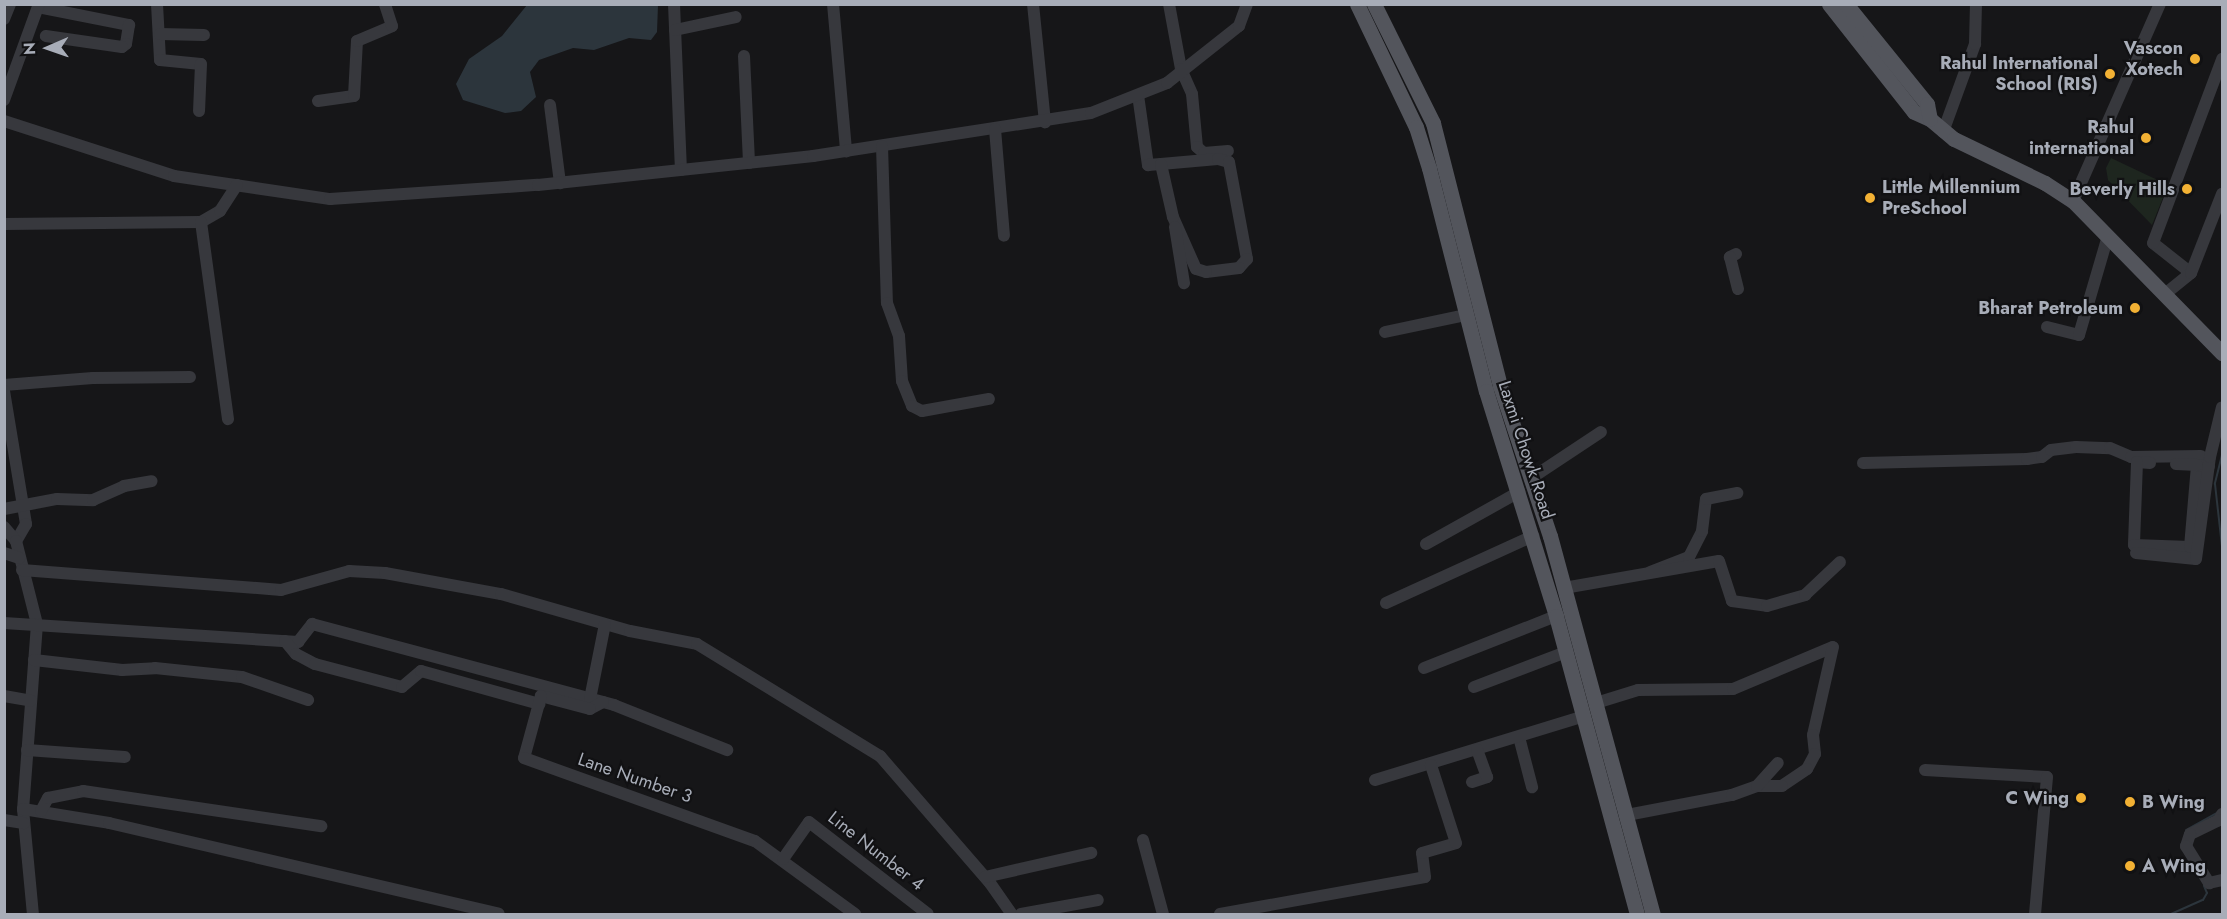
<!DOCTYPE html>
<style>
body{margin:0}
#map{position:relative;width:2227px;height:919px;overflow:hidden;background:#161618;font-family:Jost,sans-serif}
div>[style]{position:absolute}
.green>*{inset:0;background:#1e261f}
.water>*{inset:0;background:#2c353c}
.stream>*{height:2px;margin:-1px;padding:0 1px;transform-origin:1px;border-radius:1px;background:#2c353c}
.minor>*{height:12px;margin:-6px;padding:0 6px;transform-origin:6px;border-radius:6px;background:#37383d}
.major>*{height:15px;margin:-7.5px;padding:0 7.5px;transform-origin:7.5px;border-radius:7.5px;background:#53555c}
.dots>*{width:16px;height:16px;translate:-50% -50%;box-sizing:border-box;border:3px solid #111113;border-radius:50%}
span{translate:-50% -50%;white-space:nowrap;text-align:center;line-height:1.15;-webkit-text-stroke:4.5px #111113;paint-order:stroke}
.poi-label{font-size:18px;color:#a8adb8;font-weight:700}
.right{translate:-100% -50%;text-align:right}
.left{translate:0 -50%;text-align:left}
.street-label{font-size:18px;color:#a8adb8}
.frame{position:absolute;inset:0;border:6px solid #a8adb8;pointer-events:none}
.north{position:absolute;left:18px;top:18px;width:60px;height:60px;-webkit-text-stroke:4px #111113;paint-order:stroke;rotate:268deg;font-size:16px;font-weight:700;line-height:24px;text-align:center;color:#a8adb8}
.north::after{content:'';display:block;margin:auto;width:21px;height:27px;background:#a8adb8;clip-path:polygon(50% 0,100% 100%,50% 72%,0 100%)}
</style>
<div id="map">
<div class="green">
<i style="clip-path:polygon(2111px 158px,2168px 185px,2152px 225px,2108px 180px,2106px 168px)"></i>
</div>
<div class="water">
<i style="clip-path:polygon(527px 5px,658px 5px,657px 32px,651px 40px,629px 38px,594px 50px,573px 48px,539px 60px,530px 72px,536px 97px,521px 111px,505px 113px,463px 100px,456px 84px,469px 59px,502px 36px)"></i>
</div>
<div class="stream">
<i style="left:2222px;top:455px;width:30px;rotate:104deg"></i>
<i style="left:2215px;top:484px;width:62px;rotate:83.6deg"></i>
<i style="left:2186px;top:830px;width:35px;rotate:-29deg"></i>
<i style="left:2171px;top:914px;width:35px;rotate:-24deg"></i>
<i style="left:2203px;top:900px;width:8px;rotate:-60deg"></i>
<i style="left:2207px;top:893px;width:8px;rotate:-113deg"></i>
</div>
<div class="minor">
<i style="left:157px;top:4px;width:56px;rotate:86.9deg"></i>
<i style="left:160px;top:60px;width:41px;rotate:5.6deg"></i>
<i style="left:201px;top:64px;width:47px;rotate:92.4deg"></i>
<i style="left:674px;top:4px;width:166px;rotate:87.6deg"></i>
<i style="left:833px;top:4px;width:148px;rotate:84.9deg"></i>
<i style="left:1033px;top:4px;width:119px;rotate:84.2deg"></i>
<i style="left:1169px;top:4px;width:66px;rotate:79.5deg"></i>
<i style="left:1181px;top:69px;width:27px;rotate:66deg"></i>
<i style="left:1192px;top:94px;width:53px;rotate:84.6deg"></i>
<i style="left:1197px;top:147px;width:9px;rotate:41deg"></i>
<i style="left:1204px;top:153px;width:24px;rotate:-5deg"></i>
<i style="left:38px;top:7px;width:93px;rotate:11.2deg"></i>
<i style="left:129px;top:25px;width:19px;rotate:99deg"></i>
<i style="left:126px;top:44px;width:5px;rotate:143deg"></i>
<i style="left:122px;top:47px;width:77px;rotate:-171.8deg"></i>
<i style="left:4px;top:19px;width:16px;rotate:-68deg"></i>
<i style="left:675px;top:30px;width:62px;rotate:-12deg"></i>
<i style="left:160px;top:34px;width:44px;rotate:1.3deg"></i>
<i style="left:744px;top:56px;width:107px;rotate:87.3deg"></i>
<i style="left:1138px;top:95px;width:71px;rotate:81.9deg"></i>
<i style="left:1148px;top:165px;width:13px;rotate:-4deg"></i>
<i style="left:1161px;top:164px;width:57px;rotate:-5deg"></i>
<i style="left:1218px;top:159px;width:11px;rotate:15deg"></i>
<i style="left:1229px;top:162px;width:99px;rotate:79.5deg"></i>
<i style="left:1247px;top:259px;width:12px;rotate:132deg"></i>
<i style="left:1239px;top:268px;width:33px;rotate:173deg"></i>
<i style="left:1206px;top:272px;width:10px;rotate:-163deg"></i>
<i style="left:1196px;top:269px;width:57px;rotate:-113.9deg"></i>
<i style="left:1173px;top:217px;width:54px;rotate:-102.8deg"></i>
<i style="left:4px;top:100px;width:102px;rotate:-70deg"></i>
<i style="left:318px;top:101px;width:36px;rotate:-8deg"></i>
<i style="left:354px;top:96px;width:55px;rotate:-86.9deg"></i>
<i style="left:357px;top:41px;width:38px;rotate:-23deg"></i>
<i style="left:392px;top:26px;width:23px;rotate:-108deg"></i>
<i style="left:550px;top:105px;width:79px;rotate:82.7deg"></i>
<i style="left:4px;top:121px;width:179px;rotate:17.9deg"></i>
<i style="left:174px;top:176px;width:158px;rotate:8.4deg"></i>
<i style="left:330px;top:199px;width:208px;rotate:-3.9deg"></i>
<i style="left:538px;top:185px;width:277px;rotate:-6deg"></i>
<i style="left:813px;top:156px;width:281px;rotate:-8.8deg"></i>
<i style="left:1091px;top:113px;width:82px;rotate:-21.5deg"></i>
<i style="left:1167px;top:83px;width:92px;rotate:-38.4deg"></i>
<i style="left:1239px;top:26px;width:23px;rotate:-70deg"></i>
<i style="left:995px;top:129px;width:107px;rotate:85.2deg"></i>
<i style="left:1943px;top:132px;width:94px;rotate:-70deg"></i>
<i style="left:1975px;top:44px;width:40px;rotate:-88.6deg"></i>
<i style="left:882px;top:146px;width:157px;rotate:88.2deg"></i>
<i style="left:887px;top:303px;width:35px;rotate:70deg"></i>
<i style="left:899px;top:336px;width:45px;rotate:86.2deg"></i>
<i style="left:902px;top:381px;width:27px;rotate:68deg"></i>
<i style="left:912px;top:406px;width:11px;rotate:27deg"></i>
<i style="left:922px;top:411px;width:68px;rotate:-10.2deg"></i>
<i style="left:2073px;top:201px;width:215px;rotate:-66.2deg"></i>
<i style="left:201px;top:222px;width:22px;rotate:-30deg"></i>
<i style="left:220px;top:211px;width:31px;rotate:-57deg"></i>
<i style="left:4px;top:224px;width:197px;rotate:-0.6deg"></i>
<i style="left:201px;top:222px;width:199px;rotate:82.2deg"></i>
<i style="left:1175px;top:227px;width:57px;rotate:80.9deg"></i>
<i style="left:1736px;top:254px;width:7px;rotate:153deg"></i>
<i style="left:1730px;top:257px;width:33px;rotate:76deg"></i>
<i style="left:2191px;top:273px;width:48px;rotate:-141.7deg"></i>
<i style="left:2153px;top:243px;width:197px;rotate:-69.4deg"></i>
<i style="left:2165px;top:294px;width:33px;rotate:-39deg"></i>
<i style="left:2191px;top:273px;width:85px;rotate:-68.6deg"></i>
<i style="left:2047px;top:327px;width:33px;rotate:14deg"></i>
<i style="left:2079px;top:335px;width:103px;rotate:-73.7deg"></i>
<i style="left:1385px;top:332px;width:83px;rotate:-11.9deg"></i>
<i style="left:4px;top:385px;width:89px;rotate:-4.5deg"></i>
<i style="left:93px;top:378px;width:97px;rotate:-0.6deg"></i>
<i style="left:4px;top:391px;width:135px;rotate:80.6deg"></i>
<i style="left:26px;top:524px;width:20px;rotate:120deg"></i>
<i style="left:1863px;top:463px;width:164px;rotate:-1.4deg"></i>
<i style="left:2027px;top:459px;width:15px;rotate:-8deg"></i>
<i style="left:2042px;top:457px;width:11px;rotate:-38deg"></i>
<i style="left:2051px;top:450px;width:25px;rotate:-7deg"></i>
<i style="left:2076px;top:447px;width:34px;rotate:2deg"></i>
<i style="left:2110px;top:448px;width:23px;rotate:23deg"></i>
<i style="left:2131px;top:457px;width:70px;rotate:-0.8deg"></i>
<i style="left:2150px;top:463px;width:13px;rotate:-176deg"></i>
<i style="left:2137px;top:462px;width:83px;rotate:92.1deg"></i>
<i style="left:2134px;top:545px;width:56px;rotate:2deg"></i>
<i style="left:2190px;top:547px;width:82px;rotate:-85.1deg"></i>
<i style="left:2197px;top:465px;width:12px;rotate:5deg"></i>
<i style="left:2176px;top:464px;width:21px;rotate:3deg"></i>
<i style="left:1530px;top:479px;width:85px;rotate:-33.5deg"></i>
<i style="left:4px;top:509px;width:54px;rotate:-10.7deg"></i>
<i style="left:57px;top:499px;width:36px;rotate:2deg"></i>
<i style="left:93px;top:500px;width:34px;rotate:-24deg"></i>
<i style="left:124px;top:486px;width:28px;rotate:-10deg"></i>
<i style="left:4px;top:527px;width:18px;rotate:49deg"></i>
<i style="left:16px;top:541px;width:86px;rotate:75.8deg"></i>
<i style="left:37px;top:624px;width:186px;rotate:94.3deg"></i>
<i style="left:23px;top:809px;width:105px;rotate:84.6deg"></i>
<i style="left:1426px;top:544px;width:107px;rotate:-29.2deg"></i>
<i style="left:4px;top:553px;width:16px;rotate:18deg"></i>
<i style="left:2136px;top:553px;width:60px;rotate:5.7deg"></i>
<i style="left:2196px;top:559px;width:103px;rotate:-82.2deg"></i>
<i style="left:2210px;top:457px;width:51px;rotate:-76.5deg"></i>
<i style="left:22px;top:570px;width:260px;rotate:4.4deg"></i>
<i style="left:281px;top:590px;width:71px;rotate:-15.6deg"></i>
<i style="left:349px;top:571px;width:36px;rotate:3deg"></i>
<i style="left:385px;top:573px;width:118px;rotate:10.3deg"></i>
<i style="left:501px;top:594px;width:134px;rotate:16deg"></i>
<i style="left:630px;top:631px;width:68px;rotate:11deg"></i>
<i style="left:697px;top:644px;width:215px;rotate:31.5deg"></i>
<i style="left:880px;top:756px;width:168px;rotate:49.1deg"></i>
<i style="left:990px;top:883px;width:38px;rotate:55deg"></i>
<i style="left:1650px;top:572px;width:42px;rotate:-21deg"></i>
<i style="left:1689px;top:557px;width:29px;rotate:-63deg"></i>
<i style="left:1702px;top:531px;width:32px;rotate:-83deg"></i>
<i style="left:1706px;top:499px;width:32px;rotate:-11deg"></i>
<i style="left:1564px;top:588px;width:157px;rotate:-9.9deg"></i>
<i style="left:1719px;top:561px;width:42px;rotate:72deg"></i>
<i style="left:1732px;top:601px;width:35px;rotate:8deg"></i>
<i style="left:1767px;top:606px;width:40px;rotate:-16deg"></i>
<i style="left:1805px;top:595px;width:48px;rotate:-43.3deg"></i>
<i style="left:1386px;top:603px;width:162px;rotate:-24.5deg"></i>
<i style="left:4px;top:623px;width:295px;rotate:3.7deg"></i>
<i style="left:298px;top:642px;width:23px;rotate:-52deg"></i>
<i style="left:312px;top:624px;width:313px;rotate:15deg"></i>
<i style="left:614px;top:705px;width:122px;rotate:21.7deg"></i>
<i style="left:285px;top:641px;width:17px;rotate:50deg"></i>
<i style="left:296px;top:654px;width:21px;rotate:28deg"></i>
<i style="left:315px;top:664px;width:90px;rotate:14.8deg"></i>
<i style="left:402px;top:687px;width:25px;rotate:-40deg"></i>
<i style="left:421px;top:671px;width:123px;rotate:15.6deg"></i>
<i style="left:34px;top:660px;width:89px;rotate:6.5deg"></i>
<i style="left:122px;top:670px;width:33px;rotate:-3deg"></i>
<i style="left:155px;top:668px;width:87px;rotate:5.9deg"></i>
<i style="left:242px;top:677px;width:70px;rotate:19.2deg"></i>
<i style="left:1424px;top:668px;width:142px;rotate:-21.5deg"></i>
<i style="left:1474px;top:687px;width:98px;rotate:-20.8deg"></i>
<i style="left:4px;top:696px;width:27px;rotate:10deg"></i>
<i style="left:590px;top:699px;width:76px;rotate:-78.7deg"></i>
<i style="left:603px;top:702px;width:15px;rotate:152deg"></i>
<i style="left:590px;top:709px;width:51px;rotate:-165.1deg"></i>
<i style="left:541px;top:696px;width:64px;rotate:105.3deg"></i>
<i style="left:524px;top:758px;width:245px;rotate:19.8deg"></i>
<i style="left:755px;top:841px;width:124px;rotate:36.1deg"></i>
<i style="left:1596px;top:703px;width:44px;rotate:-17.2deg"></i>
<i style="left:1638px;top:690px;width:95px;rotate:-0.6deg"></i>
<i style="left:1733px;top:689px;width:108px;rotate:-22.8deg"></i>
<i style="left:1833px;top:647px;width:90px;rotate:102.8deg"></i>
<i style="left:1813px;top:735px;width:19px;rotate:84deg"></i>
<i style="left:1815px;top:754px;width:17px;rotate:118deg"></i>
<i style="left:1807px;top:769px;width:30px;rotate:146deg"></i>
<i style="left:1782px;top:786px;width:25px;rotate:180deg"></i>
<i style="left:1519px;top:737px;width:52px;rotate:75.4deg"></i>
<i style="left:27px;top:750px;width:98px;rotate:4.1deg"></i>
<i style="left:1925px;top:770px;width:122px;rotate:3.3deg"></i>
<i style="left:2047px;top:777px;width:138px;rotate:95deg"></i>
<i style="left:1375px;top:780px;width:219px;rotate:-17deg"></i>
<i style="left:1472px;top:782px;width:16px;rotate:-18deg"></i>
<i style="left:1487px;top:777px;width:29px;rotate:-110deg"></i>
<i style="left:23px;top:809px;width:87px;rotate:9.2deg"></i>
<i style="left:109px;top:823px;width:400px;rotate:13.1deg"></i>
<i style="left:41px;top:811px;width:15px;rotate:-62deg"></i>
<i style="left:48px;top:798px;width:36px;rotate:-11deg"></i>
<i style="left:83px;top:791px;width:241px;rotate:8.4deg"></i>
<i style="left:2222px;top:814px;width:7px;rotate:117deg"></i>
<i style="left:2219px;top:820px;width:32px;rotate:154deg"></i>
<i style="left:2190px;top:834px;width:13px;rotate:108deg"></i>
<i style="left:2186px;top:846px;width:44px;rotate:58.1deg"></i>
<i style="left:2209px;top:883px;width:13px;rotate:-13deg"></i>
<i style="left:1627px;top:815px;width:107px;rotate:-10.8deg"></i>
<i style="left:1732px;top:795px;width:27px;rotate:-20deg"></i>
<i style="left:1757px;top:786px;width:31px;rotate:-48deg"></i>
<i style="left:4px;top:820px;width:20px;rotate:9deg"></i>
<i style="left:1143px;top:840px;width:77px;rotate:74.9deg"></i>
<i style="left:783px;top:859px;width:45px;rotate:-54.9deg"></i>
<i style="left:809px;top:822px;width:150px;rotate:37.7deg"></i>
<i style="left:985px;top:877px;width:109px;rotate:-12.8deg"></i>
<i style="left:1021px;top:914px;width:78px;rotate:-10.3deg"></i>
<i style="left:1220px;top:914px;width:208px;rotate:-10.2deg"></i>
<i style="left:1425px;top:877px;width:24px;rotate:-97deg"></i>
<i style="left:1422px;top:853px;width:35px;rotate:-16deg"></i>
<i style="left:1456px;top:843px;width:82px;rotate:-107.8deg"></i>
</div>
<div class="major">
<i style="left:1357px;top:4px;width:136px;rotate:64.4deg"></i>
<i style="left:1416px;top:127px;width:43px;rotate:72.4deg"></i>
<i style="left:1429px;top:168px;width:230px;rotate:75.7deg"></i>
<i style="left:1486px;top:391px;width:236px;rotate:72.7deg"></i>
<i style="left:1556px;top:616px;width:309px;rotate:74.8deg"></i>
<i style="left:1374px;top:4px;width:133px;rotate:63.6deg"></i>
<i style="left:1433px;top:123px;width:271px;rotate:75.7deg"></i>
<i style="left:1500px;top:386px;width:158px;rotate:71.6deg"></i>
<i style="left:1550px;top:536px;width:392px;rotate:74.8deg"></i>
<i style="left:1829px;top:4px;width:137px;rotate:51.8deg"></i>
<i style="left:1914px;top:112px;width:17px;rotate:24deg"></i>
<i style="left:1930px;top:119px;width:31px;rotate:40deg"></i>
<i style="left:1954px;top:139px;width:101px;rotate:25.8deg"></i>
<i style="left:2045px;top:183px;width:33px;rotate:33deg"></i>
<i style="left:2073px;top:201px;width:213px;rotate:45.6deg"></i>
<i style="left:1846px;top:4px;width:129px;rotate:51deg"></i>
<i style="left:1927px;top:104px;width:15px;rotate:79deg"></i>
</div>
<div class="dots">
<i style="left:2195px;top:59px;background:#f2b134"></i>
<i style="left:2110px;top:74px;background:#f2b134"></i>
<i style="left:2146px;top:138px;background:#f2b134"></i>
<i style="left:2187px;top:189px;background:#f2b134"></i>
<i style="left:1870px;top:198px;background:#f2b134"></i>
<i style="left:2135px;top:308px;background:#f2b134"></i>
<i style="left:2081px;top:798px;background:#f2b134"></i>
<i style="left:2130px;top:802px;background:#f2b134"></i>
<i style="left:2130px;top:866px;background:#f2b134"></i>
</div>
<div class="poi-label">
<span class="right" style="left:2183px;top:59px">Vascon<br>Xotech</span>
<span class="right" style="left:2098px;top:74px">Rahul International<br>School (RIS)</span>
<span class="right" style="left:2134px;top:138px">Rahul<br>international</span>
<span class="left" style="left:1882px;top:198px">Little Millennium<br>PreSchool</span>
<span class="right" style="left:2175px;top:189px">Beverly Hills</span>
<span class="right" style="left:2123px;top:308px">Bharat Petroleum</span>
<span class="right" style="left:2069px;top:798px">C Wing</span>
<span class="left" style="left:2142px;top:802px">B Wing</span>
<span class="left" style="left:2142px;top:866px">A Wing</span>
</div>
<div class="street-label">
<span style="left:1526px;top:450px;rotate:72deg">Laxmi Chowk Road</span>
<span style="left:635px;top:778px;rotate:19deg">Lane Number 3</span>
<span style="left:876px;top:851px;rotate:38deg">Line Number 4</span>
</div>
<div class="frame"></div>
<div class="north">N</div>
</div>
